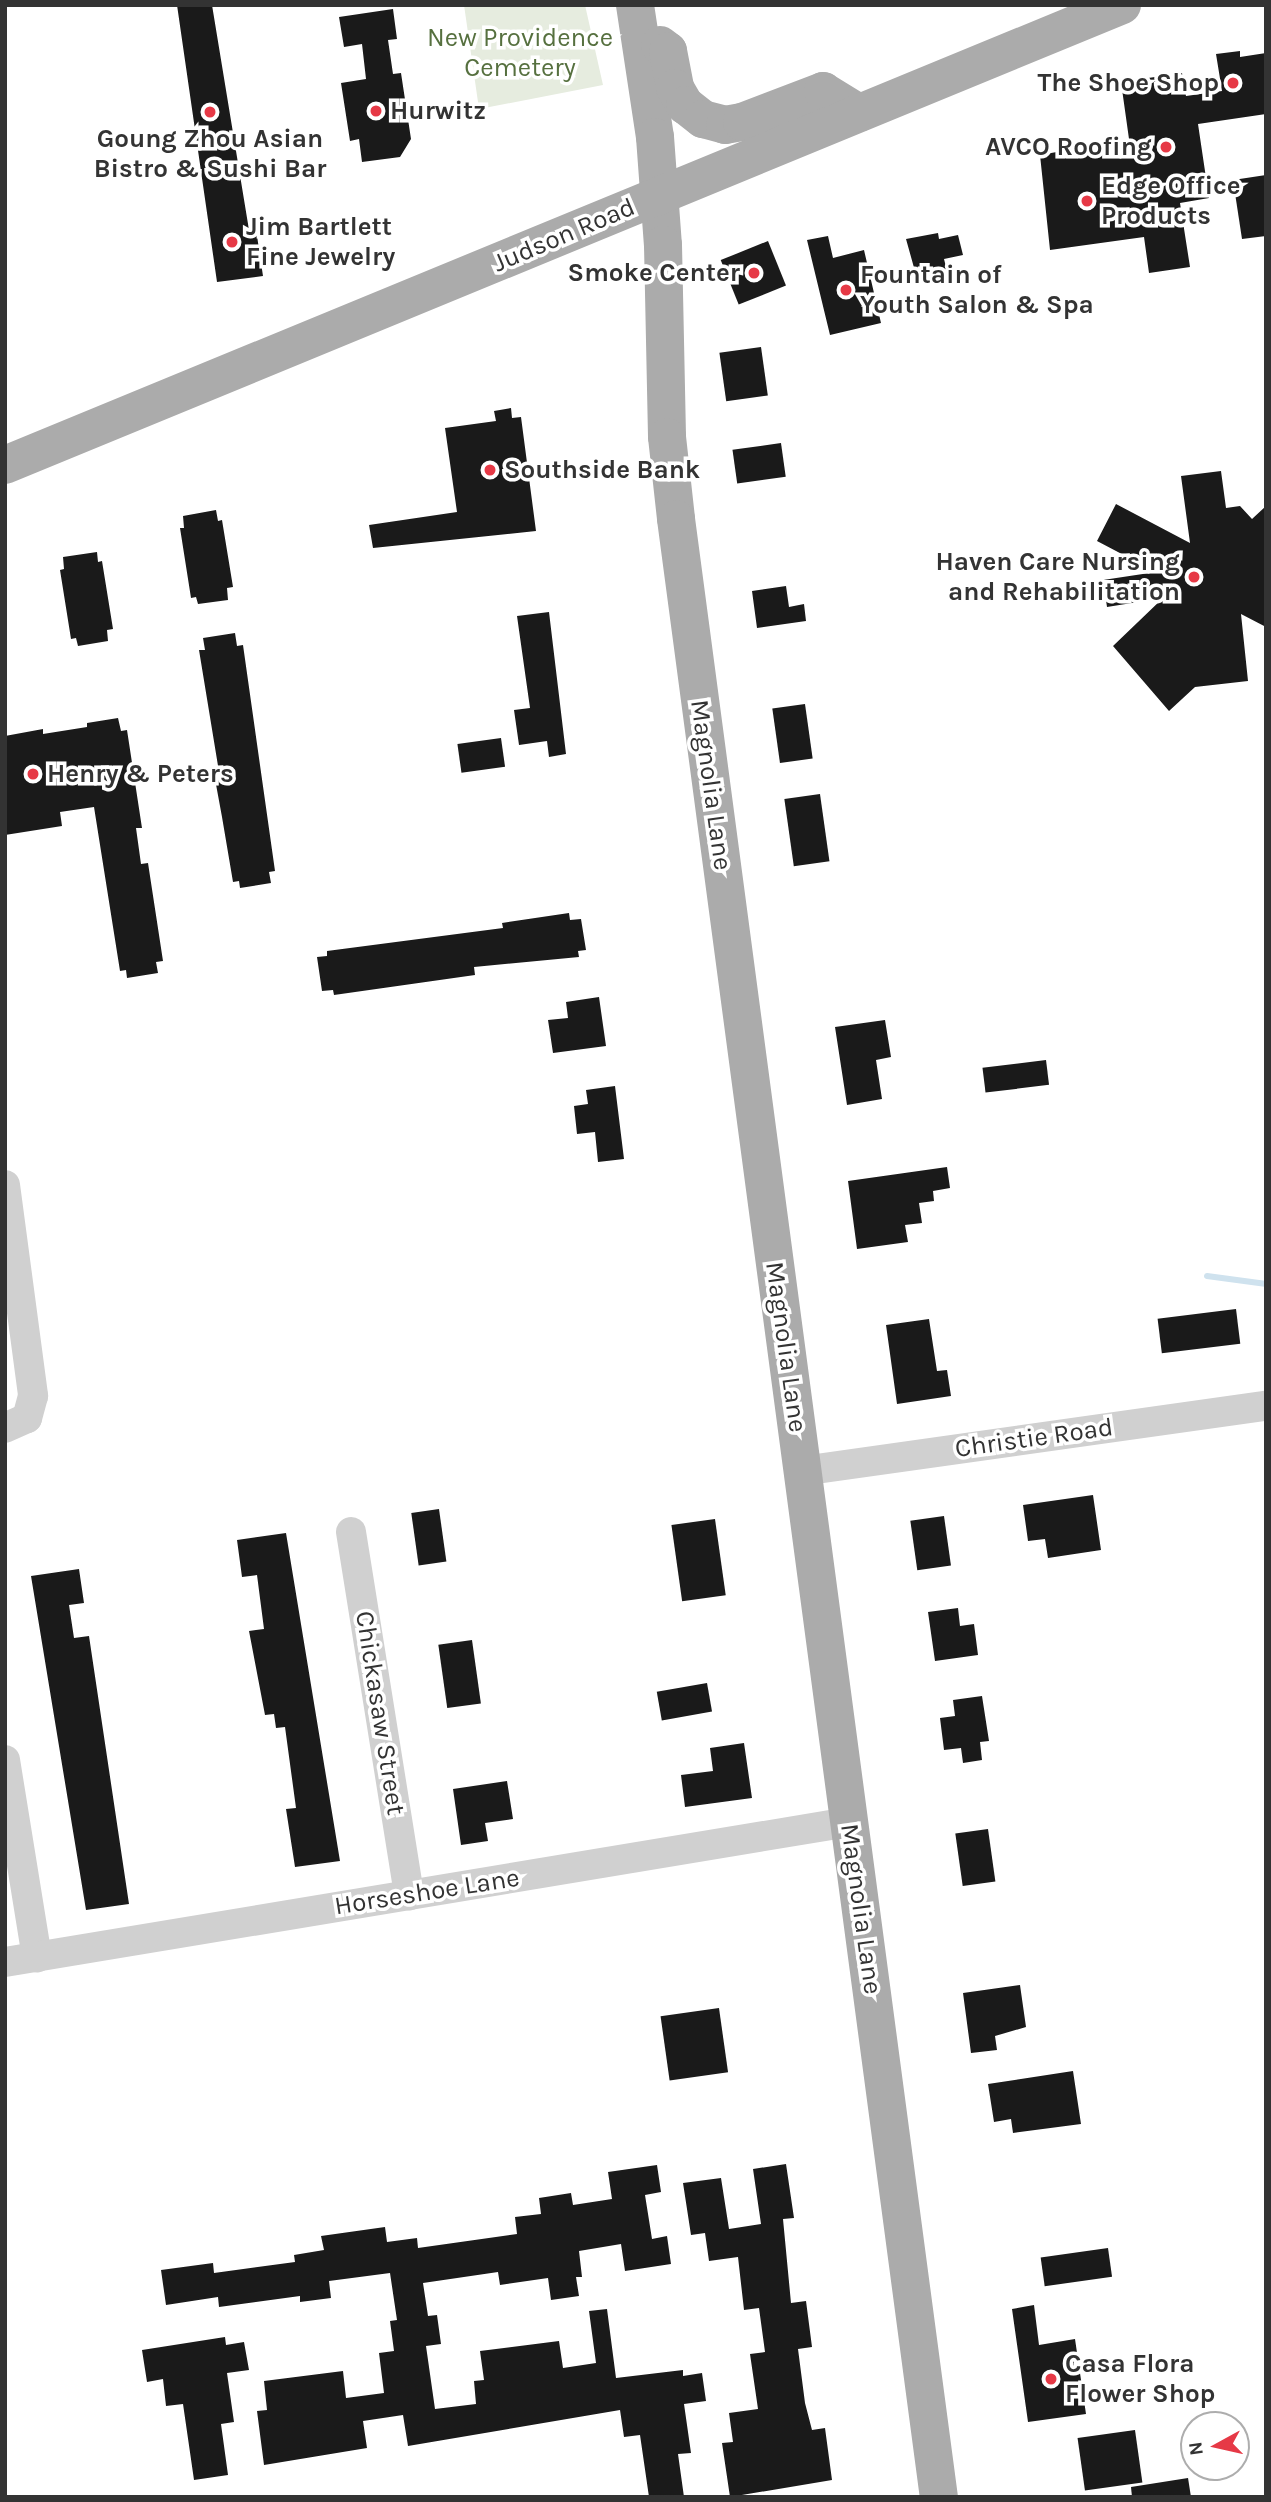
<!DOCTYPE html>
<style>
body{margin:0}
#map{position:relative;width:1271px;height:2502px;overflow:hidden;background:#fff;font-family:Karla,sans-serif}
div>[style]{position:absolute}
.green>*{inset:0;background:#e6ecdf}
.stream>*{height:6px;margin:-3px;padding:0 3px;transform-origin:3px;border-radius:3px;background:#cfe2ee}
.building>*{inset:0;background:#1a1a1a;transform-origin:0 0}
.minor>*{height:30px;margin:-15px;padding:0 15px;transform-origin:15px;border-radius:15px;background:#d0d0d0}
.major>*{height:38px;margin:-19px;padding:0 19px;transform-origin:19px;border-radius:19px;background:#ababab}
.dots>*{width:19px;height:19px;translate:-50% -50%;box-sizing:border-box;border:4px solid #fff;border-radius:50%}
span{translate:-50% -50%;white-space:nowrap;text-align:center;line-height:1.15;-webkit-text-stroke:7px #fff;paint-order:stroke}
.park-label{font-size:26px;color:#56703f}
.poi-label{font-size:26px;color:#333;font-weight:700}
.right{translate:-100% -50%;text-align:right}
.left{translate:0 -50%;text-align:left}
.street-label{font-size:26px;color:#333}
.frame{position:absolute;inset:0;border:7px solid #333;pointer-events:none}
.north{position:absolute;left:1180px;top:2411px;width:70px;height:70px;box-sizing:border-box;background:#fff;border:2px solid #adadad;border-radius:50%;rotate:262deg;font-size:19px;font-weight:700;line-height:28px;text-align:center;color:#333}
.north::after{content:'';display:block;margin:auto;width:24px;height:32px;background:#e63946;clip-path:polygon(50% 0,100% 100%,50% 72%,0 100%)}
</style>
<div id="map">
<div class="green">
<i style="clip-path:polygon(464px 5px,585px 5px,603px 85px,479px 109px)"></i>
</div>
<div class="stream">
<i style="left:1207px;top:1276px;width:60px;rotate:7.7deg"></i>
</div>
<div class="building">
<i style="clip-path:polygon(177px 5px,212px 5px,249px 230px,256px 229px,263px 276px,217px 282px)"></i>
<i style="clip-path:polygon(393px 9px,397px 39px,388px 40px,393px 74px,401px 73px,411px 139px,400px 157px,362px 162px,359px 139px,350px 141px,341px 83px,366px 79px,362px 44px,344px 47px,339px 17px)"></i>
<i style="clip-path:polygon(1240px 51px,1240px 57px,1266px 53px,1266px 114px,1198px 124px,1209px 198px,1180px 203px,1190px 267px,1149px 273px,1144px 237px,1050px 250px,1040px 155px,1129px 139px,1121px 82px,1182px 73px,1186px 96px,1222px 91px,1216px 54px)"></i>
<i style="clip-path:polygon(1266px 175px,1266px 236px,1242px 239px,1233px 180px)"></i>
<i style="clip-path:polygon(938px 233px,939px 239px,958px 235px,963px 255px,944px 259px,948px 275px,918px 282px,906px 239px)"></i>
<i style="clip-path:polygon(828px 236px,833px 258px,864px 250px,881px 323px,830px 335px,807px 240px)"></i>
<i style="left:768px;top:241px;width:48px;height:51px;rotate:68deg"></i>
<i style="left:761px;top:347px;width:49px;height:42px;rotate:82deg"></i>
<i style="clip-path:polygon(511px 408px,512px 418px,521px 417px,536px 531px,373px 548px,369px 525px,457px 512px,445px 428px,496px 421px,494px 411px)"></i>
<i style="left:781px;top:443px;width:34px;height:49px;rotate:82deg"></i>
<i style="clip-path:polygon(1221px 471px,1226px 508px,1240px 506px,1252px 519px,1266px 506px,1266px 627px,1241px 614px,1248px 681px,1195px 687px,1169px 711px,1113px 646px,1163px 598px,1107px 607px,1103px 580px,1156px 572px,1097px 541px,1116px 504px,1190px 543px,1181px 476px)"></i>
<i style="clip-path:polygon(216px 510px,218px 521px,222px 520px,233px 587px,227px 588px,228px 600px,198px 604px,196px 597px,191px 598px,180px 528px,184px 528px,183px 516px)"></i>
<i style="clip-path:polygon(97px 552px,98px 562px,102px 561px,113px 629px,107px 630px,108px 641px,78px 646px,76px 638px,71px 639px,60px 570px,64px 569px,63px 557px)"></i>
<i style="clip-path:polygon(786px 586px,789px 607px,804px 604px,806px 621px,757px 628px,752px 591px)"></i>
<i style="clip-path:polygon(549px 612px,566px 754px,549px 757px,547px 741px,519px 745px,514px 710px,530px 708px,517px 616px)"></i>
<i style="clip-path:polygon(235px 633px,237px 646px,243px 645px,275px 871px,269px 872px,271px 883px,240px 888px,239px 881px,233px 882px,222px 817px,215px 779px,220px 778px,199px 650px,205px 650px,203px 638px)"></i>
<i style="left:805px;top:704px;width:55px;height:33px;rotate:82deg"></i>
<i style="clip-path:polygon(118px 718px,121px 731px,127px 730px,142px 828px,136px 828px,141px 864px,148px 863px,163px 961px,156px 962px,158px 973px,127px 978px,126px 970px,120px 971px,94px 807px,60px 812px,62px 826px,5px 835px,5px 736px,43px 729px,43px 734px,87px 727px,87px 723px)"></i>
<i style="left:501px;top:738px;width:29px;height:44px;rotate:82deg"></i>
<i style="left:820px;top:794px;width:68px;height:36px;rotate:82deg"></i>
<i style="clip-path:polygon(569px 913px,570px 920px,581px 919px,586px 950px,578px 951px,579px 957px,474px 967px,475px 975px,334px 995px,333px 990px,322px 991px,317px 957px,327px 956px,327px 951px,503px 928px,502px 923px)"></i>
<i style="clip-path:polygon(599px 997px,606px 1046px,553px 1053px,548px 1020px,568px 1018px,566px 1002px)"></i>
<i style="clip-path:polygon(885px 1020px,891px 1057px,876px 1060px,882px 1099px,847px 1105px,835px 1027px)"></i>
<i style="left:1046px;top:1060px;width:25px;height:64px;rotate:83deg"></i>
<i style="clip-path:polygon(615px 1086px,624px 1159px,598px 1162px,595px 1132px,577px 1134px,574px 1106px,588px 1104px,586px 1090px)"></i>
<i style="clip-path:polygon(947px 1167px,950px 1188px,933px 1191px,934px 1201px,919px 1203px,922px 1223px,905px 1225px,908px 1242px,857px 1249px,848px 1181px)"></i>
<i style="left:1236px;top:1309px;width:35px;height:79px;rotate:83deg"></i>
<i style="clip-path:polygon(929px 1319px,937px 1371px,947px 1370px,951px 1396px,897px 1404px,886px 1325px)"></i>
<i style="clip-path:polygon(1093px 1495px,1101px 1550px,1048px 1558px,1045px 1539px,1028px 1541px,1023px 1505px)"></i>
<i style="left:439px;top:1509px;width:53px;height:28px;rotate:82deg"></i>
<i style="left:944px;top:1516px;width:50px;height:34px;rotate:82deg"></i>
<i style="left:715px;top:1519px;width:77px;height:44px;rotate:82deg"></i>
<i style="clip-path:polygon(286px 1533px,340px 1861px,295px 1867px,286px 1809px,296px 1808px,285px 1727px,276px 1728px,274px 1714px,265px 1715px,249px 1631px,264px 1629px,257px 1575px,242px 1577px,237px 1540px)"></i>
<i style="clip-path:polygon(79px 1569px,84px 1603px,69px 1605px,74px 1638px,89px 1636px,129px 1904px,86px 1910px,31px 1576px)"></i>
<i style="clip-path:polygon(958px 1608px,960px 1626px,974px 1624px,978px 1655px,935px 1661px,928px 1612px)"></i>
<i style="left:472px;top:1640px;width:64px;height:34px;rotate:82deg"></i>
<i style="left:707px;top:1683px;width:29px;height:51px;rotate:80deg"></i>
<i style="clip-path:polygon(982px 1696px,989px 1741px,980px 1742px,982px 1760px,963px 1763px,961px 1748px,944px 1750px,940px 1718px,955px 1716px,953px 1700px)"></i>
<i style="clip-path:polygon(744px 1743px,752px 1798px,685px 1807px,681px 1775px,713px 1771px,710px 1748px)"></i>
<i style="clip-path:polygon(507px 1781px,513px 1819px,485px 1823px,488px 1841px,461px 1845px,453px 1789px)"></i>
<i style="left:988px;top:1829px;width:53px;height:33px;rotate:82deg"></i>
<i style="clip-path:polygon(1020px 1985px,1026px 2027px,995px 2036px,997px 2050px,971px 2053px,963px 1993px)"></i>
<i style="left:719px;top:2008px;width:65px;height:59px;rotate:82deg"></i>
<i style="clip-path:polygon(1073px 2071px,1081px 2124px,1013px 2133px,1011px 2119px,994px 2122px,988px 2084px)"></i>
<i style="clip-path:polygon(786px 2164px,794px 2218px,783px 2219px,791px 2303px,806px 2301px,812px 2347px,798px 2349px,805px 2403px,812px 2430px,825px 2428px,832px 2480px,730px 2497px,722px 2443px,733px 2442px,729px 2413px,758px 2409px,750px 2354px,765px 2352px,759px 2308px,744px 2310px,738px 2257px,709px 2261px,705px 2233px,691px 2235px,683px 2183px,721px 2178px,729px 2229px,761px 2224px,753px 2169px)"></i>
<i style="clip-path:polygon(657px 2165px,661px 2192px,645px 2195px,652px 2239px,667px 2236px,671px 2264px,625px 2271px,621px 2244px,579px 2251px,582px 2277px,576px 2277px,579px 2296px,551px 2300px,548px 2278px,500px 2285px,498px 2272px,423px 2283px,428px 2316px,437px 2315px,441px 2344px,426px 2346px,435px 2409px,476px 2404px,474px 2381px,484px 2380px,480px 2351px,559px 2341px,563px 2368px,596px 2363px,589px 2311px,607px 2309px,616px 2378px,683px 2370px,683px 2376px,702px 2373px,706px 2401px,684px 2404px,691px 2453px,678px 2454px,684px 2497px,649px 2497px,640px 2435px,624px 2437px,620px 2410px,408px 2446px,403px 2415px,363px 2421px,367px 2448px,264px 2465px,257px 2411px,267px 2410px,264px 2381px,343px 2371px,346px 2398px,384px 2393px,379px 2353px,394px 2351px,390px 2321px,397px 2320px,390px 2273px,329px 2281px,331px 2298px,300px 2302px,300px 2296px,219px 2307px,218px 2297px,166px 2305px,161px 2270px,213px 2263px,214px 2273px,295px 2262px,294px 2255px,324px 2250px,321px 2236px,385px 2227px,387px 2242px,417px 2238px,418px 2248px,517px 2234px,515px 2217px,541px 2214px,539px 2198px,571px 2193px,573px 2205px,612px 2199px,608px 2172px)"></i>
<i style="left:1108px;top:2248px;width:29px;height:68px;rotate:82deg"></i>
<i style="clip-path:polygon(1034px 2305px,1039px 2345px,1075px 2339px,1086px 2414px,1028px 2422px,1012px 2309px)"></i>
<i style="clip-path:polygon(225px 2337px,226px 2345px,244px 2342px,249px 2370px,227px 2373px,234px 2422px,221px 2424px,228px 2475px,194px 2480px,183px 2404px,166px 2406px,163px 2379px,147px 2382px,142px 2350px)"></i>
<i style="left:1135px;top:2430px;width:53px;height:58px;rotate:82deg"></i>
<i style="clip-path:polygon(1188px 2478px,1191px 2497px,1132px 2497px,1131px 2487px)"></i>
</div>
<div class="minor">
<i style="left:5px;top:1185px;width:213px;rotate:82.4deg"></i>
<i style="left:33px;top:1396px;width:23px;rotate:105deg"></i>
<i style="left:27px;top:1418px;width:24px;rotate:156deg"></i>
<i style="left:802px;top:1471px;width:469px;rotate:-8deg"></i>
<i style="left:351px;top:1532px;width:368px;rotate:80.9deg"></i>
<i style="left:5px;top:1760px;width:200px;rotate:80.8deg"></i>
<i style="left:5px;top:1962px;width:856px;rotate:-9.42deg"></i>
</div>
<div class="major">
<i style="left:635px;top:5px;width:134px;rotate:81.4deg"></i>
<i style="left:655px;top:137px;width:108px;rotate:85.8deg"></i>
<i style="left:663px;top:245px;width:192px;rotate:88.8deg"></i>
<i style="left:667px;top:437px;width:82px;rotate:83.7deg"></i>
<i style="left:676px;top:519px;width:1995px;rotate:82.43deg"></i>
<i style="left:660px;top:45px;width:10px;rotate:37deg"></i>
<i style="left:668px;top:51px;width:38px;rotate:79deg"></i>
<i style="left:675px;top:88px;width:20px;rotate:60deg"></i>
<i style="left:685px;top:105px;width:23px;rotate:38deg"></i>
<i style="left:703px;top:119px;width:23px;rotate:15deg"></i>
<i style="left:725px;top:125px;width:17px;rotate:-10deg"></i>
<i style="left:742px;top:122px;width:87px;rotate:-20.9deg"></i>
<i style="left:823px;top:91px;width:42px;rotate:31.4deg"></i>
<i style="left:5px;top:465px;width:1208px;rotate:-22.38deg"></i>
</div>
<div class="dots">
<i style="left:1233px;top:83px;background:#e63946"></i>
<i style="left:376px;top:111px;background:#e63946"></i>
<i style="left:210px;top:112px;background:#e63946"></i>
<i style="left:1166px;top:147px;background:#e63946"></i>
<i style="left:1087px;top:201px;background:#e63946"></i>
<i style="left:232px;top:242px;background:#e63946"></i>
<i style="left:754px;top:273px;background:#e63946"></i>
<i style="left:846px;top:290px;background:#e63946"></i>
<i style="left:490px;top:470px;background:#e63946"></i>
<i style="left:1194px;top:577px;background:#e63946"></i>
<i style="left:33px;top:774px;background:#e63946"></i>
<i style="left:1051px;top:2379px;background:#e63946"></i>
</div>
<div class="park-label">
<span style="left:520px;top:53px">New Providence<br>Cemetery</span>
</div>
<div class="poi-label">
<span class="right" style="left:1219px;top:83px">The Shoe Shop</span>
<span class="left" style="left:390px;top:111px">Hurwitz</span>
<span style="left:210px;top:154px">Goung Zhou Asian<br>Bistro &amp; Sushi Bar</span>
<span class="right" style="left:1152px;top:147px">AVCO Roofing</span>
<span class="left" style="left:1101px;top:201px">Edge Office<br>Products</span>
<span class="left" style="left:246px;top:242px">Jim Bartlett<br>Fine Jewelry</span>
<span class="right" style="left:740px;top:273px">Smoke Center</span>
<span class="left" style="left:860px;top:290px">Fountain of<br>Youth Salon &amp; Spa</span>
<span class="left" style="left:504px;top:470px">Southside Bank</span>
<span class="right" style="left:1180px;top:577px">Haven Care Nursing<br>and Rehabilitation</span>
<span class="left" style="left:47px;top:774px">Henry &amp; Peters</span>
<span class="left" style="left:1065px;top:2379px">Casa Flora<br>Flower Shop</span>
</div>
<div class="street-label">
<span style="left:564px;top:235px;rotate:-23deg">Judson Road</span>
<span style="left:711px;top:785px;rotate:82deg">Magnolia Lane</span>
<span style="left:786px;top:1347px;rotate:82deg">Magnolia Lane</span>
<span style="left:1034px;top:1438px;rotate:-8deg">Christie Road</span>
<span style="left:380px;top:1713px;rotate:81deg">Chickasaw Street</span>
<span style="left:427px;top:1892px;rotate:-9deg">Horseshoe Lane</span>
<span style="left:861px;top:1909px;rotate:82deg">Magnolia Lane</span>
</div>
<div class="frame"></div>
<div class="north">N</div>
</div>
